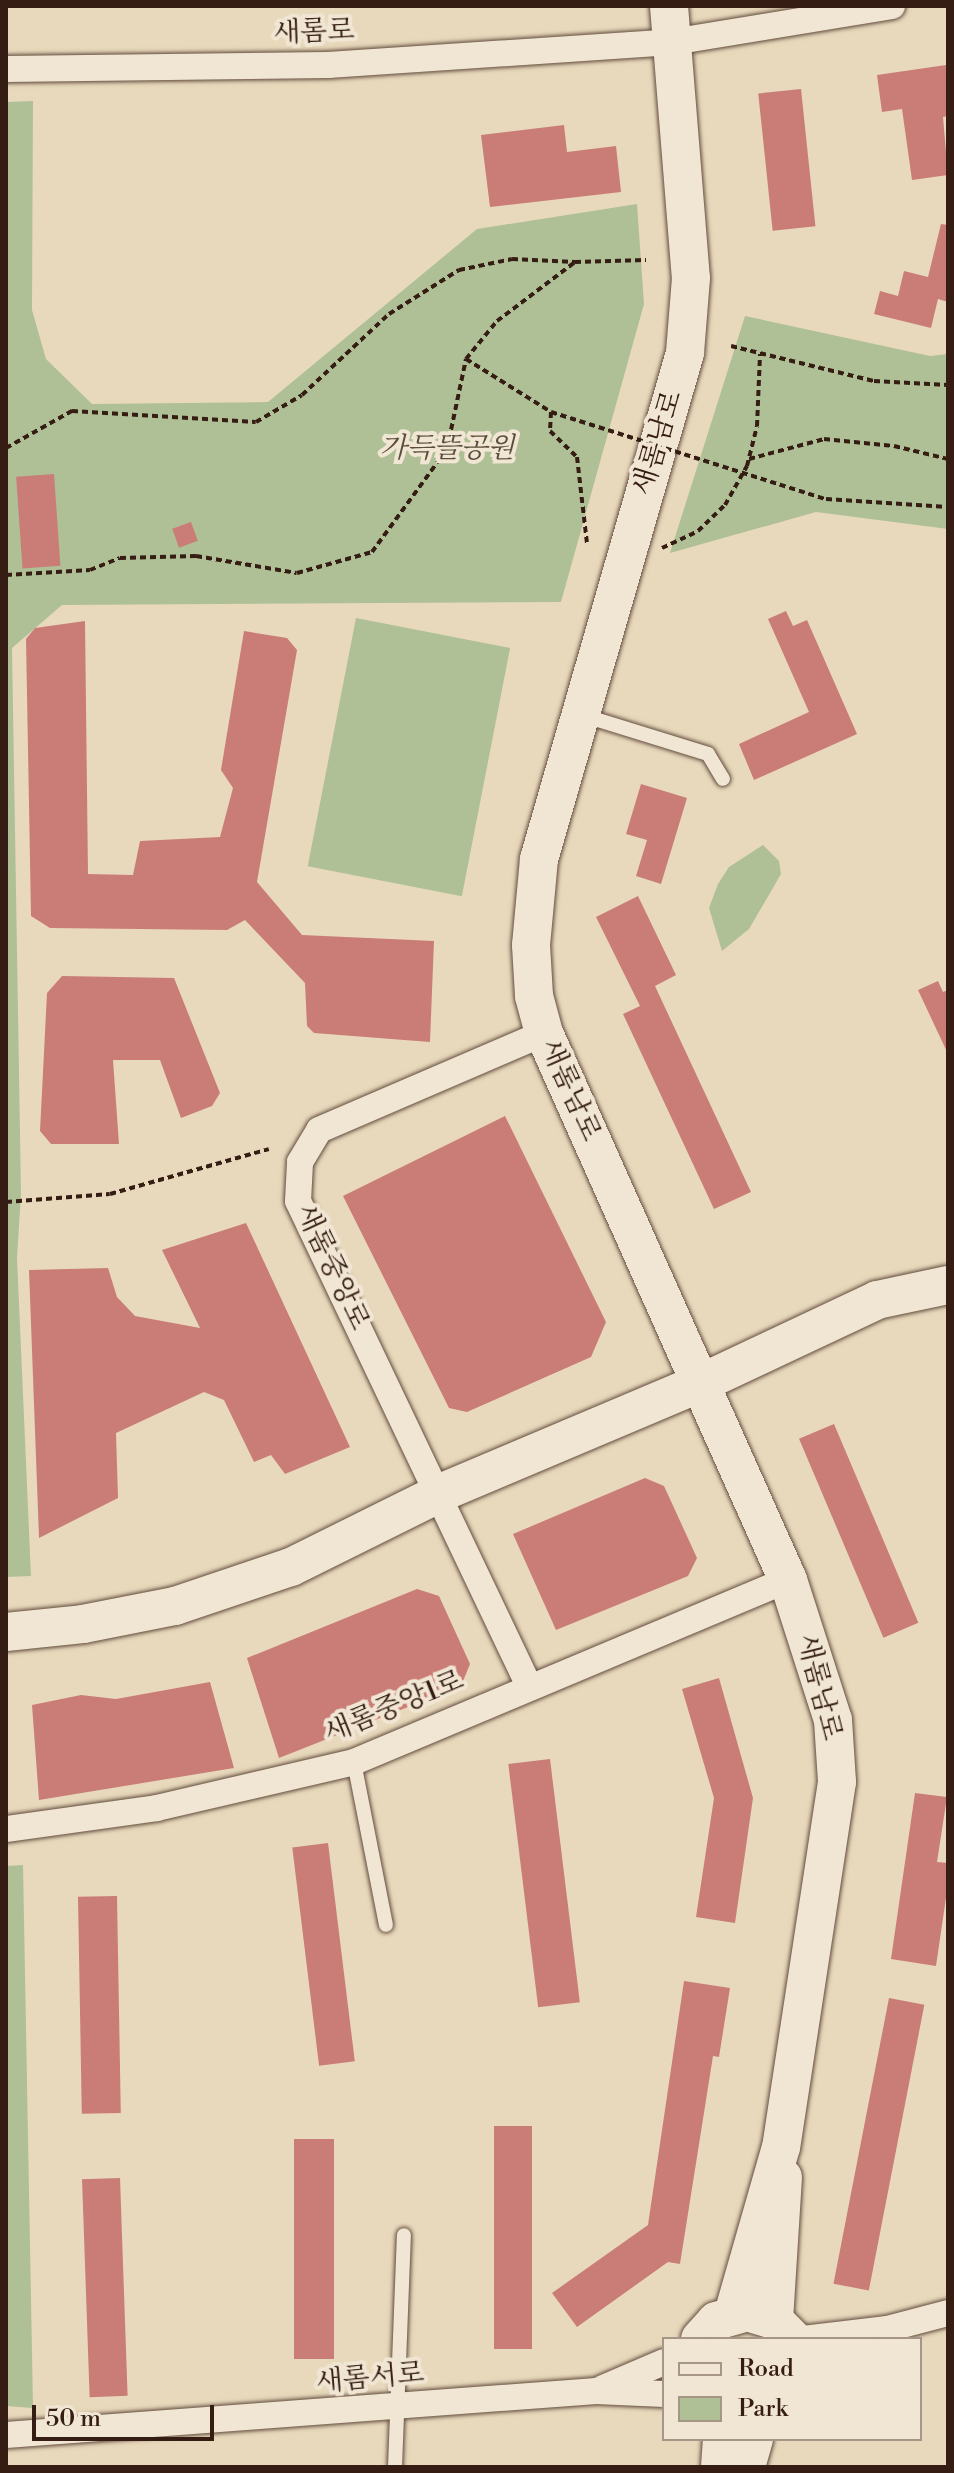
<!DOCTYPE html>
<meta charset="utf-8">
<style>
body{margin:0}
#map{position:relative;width:954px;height:2473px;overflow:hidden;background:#e8d9bc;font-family:"Libre Bodoni","Noto Serif KR",serif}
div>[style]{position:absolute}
.green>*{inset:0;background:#afc096;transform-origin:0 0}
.building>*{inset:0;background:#ca7d76;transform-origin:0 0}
.path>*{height:4px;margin-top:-2px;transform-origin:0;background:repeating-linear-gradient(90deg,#351d13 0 6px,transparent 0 10px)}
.roads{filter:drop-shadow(0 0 2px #624c3d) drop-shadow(0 0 2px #624c3d)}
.lane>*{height:14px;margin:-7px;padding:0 7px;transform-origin:7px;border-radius:7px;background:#f0e6d3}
.street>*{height:26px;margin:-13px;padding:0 13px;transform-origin:13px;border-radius:13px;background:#f0e6d3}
.secondary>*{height:38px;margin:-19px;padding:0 19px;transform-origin:19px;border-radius:19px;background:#f0e6d3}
.path-bridge>*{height:4px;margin-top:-2px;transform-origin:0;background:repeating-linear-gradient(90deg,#351d13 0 6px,transparent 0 10px)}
span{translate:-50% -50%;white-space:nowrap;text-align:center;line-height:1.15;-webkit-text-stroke:8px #f0e6d3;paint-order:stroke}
.street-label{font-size:28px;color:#351d13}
.park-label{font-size:28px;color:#5a4e3a;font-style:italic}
.frame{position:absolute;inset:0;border:8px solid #351d13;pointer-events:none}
.legend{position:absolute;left:662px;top:2337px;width:260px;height:104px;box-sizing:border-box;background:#f0e6d3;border:2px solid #a59686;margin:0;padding:10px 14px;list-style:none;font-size:24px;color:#351d13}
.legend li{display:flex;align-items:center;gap:16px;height:40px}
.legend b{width:40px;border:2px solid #a59686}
.scale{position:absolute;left:32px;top:2405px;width:182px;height:36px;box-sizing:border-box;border:4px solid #351d13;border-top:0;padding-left:10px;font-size:24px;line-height:28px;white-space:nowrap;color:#351d13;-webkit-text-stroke:6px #f0e6d3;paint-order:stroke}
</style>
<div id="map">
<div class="green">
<i style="clip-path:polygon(33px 101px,32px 310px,46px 359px,92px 404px,268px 402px,477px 229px,637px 204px,644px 304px,561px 602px,62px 605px,12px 648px,21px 1194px,17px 1258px,31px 1576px,6px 1577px,6px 102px)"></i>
<i style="clip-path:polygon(745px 316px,930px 356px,948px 354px,948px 529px,816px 512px,670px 553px)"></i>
<i style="left:356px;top:618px;width:157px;height:253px;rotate:11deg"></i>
<i style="clip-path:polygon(763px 845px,779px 861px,781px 874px,749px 929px,722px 951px,709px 908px,718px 884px,729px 867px)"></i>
<i style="clip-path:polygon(23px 1865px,33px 2408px,6px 2406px,6px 1866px)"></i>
</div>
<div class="building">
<i style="clip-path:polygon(946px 65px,948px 116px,943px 117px,948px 175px,912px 180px,902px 109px,882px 112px,877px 75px)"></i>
<i style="left:801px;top:89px;width:138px;height:43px;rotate:84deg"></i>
<i style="clip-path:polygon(564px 125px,567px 152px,616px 146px,621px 192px,490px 207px,481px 135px)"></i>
<i style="clip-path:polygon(941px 224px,948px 225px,948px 302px,938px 299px,931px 328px,874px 314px,880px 291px,898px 296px,904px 271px,928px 277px)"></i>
<i style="left:54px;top:474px;width:92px;height:38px;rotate:86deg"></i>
<i style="left:191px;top:522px;width:20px;height:20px;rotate:70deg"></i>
<i style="clip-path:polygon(786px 611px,793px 626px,807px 620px,857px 734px,754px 780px,739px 744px,809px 712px,768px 619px)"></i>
<i style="clip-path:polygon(85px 621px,88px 874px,133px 875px,140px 841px,220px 837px,233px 788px,221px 770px,244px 631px,287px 638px,297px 650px,257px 882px,302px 935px,434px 941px,430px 1042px,314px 1033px,307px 1026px,305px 983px,245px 920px,227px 930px,50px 928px,31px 916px,26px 639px,35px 628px)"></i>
<i style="clip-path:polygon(641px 784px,687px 798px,661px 884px,636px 876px,647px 840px,626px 834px)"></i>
<i style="clip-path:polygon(638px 896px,676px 975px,655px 986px,751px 1192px,714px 1209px,623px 1014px,640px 1006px,596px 917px)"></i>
<i style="clip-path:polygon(62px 976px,174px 978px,220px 1093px,212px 1106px,181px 1118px,160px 1060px,113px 1060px,119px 1144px,51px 1144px,40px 1131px,47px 993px)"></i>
<i style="clip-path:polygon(938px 981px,943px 992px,948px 990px,948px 1054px,918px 990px)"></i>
<i style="clip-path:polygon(505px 1116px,606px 1322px,591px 1357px,467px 1412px,449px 1408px,343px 1196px)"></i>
<i style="clip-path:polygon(246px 1223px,350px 1447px,285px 1474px,271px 1455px,254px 1462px,224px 1400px,204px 1392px,116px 1433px,118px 1498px,39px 1538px,29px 1270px,108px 1268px,117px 1297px,135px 1316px,200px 1328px,162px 1250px)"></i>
<i style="left:834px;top:1424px;width:216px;height:38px;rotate:67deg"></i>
<i style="clip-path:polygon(645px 1478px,664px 1486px,697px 1558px,688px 1576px,556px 1630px,513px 1534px)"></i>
<i style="clip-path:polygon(417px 1589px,439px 1596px,470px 1664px,461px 1686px,279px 1758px,247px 1658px)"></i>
<i style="clip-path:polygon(719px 1678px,753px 1798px,735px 1923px,696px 1917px,714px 1798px,682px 1689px)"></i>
<i style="clip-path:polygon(210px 1682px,234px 1768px,39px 1800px,32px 1705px,81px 1695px,116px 1699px)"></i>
<i style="left:550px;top:1759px;width:245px;height:42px;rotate:83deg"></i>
<i style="clip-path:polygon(915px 1793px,947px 1797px,937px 1862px,948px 1863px,948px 1884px,936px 1966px,891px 1959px)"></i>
<i style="left:328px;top:1843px;width:220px;height:36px;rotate:83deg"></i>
<i style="left:117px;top:1896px;width:217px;height:39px;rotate:89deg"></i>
<i style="clip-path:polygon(684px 1981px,730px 1988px,719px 2057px,713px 2056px,680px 2264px,668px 2262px,577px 2327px,552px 2293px,648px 2225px)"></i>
<i style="left:889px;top:1998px;width:36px;height:291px;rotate:11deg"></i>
<i style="left:494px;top:2126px;width:38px;height:223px"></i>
<i style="left:294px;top:2139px;width:40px;height:220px"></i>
<i style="left:120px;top:2178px;width:218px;height:38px;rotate:88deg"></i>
</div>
<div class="path">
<i style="left:731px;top:346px;width:147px;rotate:13.8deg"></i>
<i style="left:874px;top:381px;width:74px;rotate:3.1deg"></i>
<i style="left:466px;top:359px;width:100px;rotate:31.9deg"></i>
<i style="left:551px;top:412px;width:19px;rotate:93deg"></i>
<i style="left:550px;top:431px;width:37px;rotate:44deg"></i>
<i style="left:577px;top:457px;width:88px;rotate:83.4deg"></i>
<i style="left:6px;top:448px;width:76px;rotate:-29.3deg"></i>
<i style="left:72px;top:411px;width:184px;rotate:3.4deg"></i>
<i style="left:256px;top:422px;width:53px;rotate:-30.4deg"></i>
<i style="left:302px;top:395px;width:119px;rotate:-43deg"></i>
<i style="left:389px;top:314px;width:83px;rotate:-32.2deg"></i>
<i style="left:459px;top:270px;width:54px;rotate:-11.7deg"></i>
<i style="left:512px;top:259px;width:63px;rotate:2.7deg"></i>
<i style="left:749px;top:459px;width:78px;rotate:-14.9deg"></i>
<i style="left:824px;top:439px;width:70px;rotate:5.7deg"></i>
<i style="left:894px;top:446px;width:56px;rotate:13.5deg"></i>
<i style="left:826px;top:499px;width:122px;rotate:3.8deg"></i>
<i style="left:662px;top:548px;width:40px;rotate:-25deg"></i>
<i style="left:698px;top:531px;width:37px;rotate:-44deg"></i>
<i style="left:725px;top:505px;width:45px;rotate:-60.6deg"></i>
<i style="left:747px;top:466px;width:41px;rotate:-76deg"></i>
<i style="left:757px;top:426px;width:72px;rotate:-87.6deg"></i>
<i style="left:6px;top:575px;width:84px;rotate:-3.4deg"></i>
<i style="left:90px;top:570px;width:32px;rotate:-22deg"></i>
<i style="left:120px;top:558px;width:76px;rotate:-1.5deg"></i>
<i style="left:196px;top:556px;width:102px;rotate:9.6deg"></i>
<i style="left:297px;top:573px;width:78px;rotate:-15.6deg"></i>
<i style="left:372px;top:552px;width:127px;rotate:-53.9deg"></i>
<i style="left:447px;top:449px;width:92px;rotate:-78.1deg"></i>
<i style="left:466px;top:359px;width:49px;rotate:-50.8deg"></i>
<i style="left:497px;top:321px;width:98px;rotate:-37.1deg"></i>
<i style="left:575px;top:262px;width:71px;rotate:-1.6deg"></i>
<i style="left:6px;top:1202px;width:104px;rotate:-4.4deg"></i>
<i style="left:110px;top:1194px;width:165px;rotate:-15.8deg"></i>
</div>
<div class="roads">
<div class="lane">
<i style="left:582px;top:715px;width:132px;rotate:17.2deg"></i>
<i style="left:708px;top:754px;width:29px;rotate:59deg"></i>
<i style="left:354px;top:1762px;width:166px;rotate:78.9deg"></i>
<i style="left:395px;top:2467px;width:232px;rotate:-87.8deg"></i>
</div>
<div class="street">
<i style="left:6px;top:69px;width:322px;rotate:-0.7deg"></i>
<i style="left:328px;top:65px;width:345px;rotate:-3.8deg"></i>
<i style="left:672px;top:42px;width:223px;rotate:-9.3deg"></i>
<i style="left:529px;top:1686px;width:537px;rotate:-115.47deg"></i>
<i style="left:298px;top:1201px;width:39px;rotate:-87deg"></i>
<i style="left:300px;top:1162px;width:37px;rotate:-59deg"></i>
<i style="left:319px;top:1130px;width:245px;rotate:-23.3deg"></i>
<i style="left:6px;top:1829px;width:152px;rotate:-7.9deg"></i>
<i style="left:157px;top:1808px;width:202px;rotate:-13.1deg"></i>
<i style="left:354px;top:1762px;width:471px;rotate:-22.8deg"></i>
<i style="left:803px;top:2339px;width:85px;rotate:-6.8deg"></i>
<i style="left:887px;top:2329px;width:63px;rotate:-14.7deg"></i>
<i style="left:603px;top:2388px;width:66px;rotate:-23.1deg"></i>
<i style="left:6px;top:2435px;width:592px;rotate:-4.27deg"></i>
<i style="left:596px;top:2391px;width:68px;rotate:2.5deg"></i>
</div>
<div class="secondary">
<i style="left:669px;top:6px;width:273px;rotate:85.4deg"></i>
<i style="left:691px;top:278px;width:75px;rotate:94.6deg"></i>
<i style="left:685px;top:353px;width:527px;rotate:106.09deg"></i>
<i style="left:539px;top:859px;width:86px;rotate:95.3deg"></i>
<i style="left:531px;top:945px;width:51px;rotate:86.6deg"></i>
<i style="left:534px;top:996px;width:38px;rotate:75deg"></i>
<i style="left:544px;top:1033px;width:599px;rotate:65.96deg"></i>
<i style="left:788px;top:1580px;width:147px;rotate:72.2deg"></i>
<i style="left:833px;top:1720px;width:62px;rotate:86.3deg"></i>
<i style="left:837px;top:1782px;width:369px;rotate:98.7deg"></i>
<i style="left:781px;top:2147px;width:174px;rotate:106deg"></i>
<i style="left:6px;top:1632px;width:77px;rotate:-5.9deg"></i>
<i style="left:83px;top:1624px;width:94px;rotate:-11.1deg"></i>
<i style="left:175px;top:1606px;width:122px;rotate:-18.6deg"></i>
<i style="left:291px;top:1567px;width:166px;rotate:-26.4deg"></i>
<i style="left:440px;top:1493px;width:283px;rotate:-22.9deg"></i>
<i style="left:701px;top:1383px;width:195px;rotate:-25.2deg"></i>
<i style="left:877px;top:1300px;width:73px;rotate:-11.9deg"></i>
<i style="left:774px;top:2320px;width:143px;rotate:-86.4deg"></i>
<i style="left:700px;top:2339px;width:24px;rotate:-48deg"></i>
<i style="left:716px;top:2321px;width:32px;rotate:-16deg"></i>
<i style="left:747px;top:2312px;width:28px;rotate:17deg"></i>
<i style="left:774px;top:2320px;width:27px;rotate:45deg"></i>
<i style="left:720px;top:2467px;width:28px;rotate:-86deg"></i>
<i style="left:746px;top:2467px;width:29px;rotate:-74deg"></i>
</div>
</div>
<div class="path-bridge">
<i style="left:551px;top:412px;width:288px;rotate:17.6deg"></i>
</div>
<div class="street-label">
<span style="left:314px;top:32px;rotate:-2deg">새롬로</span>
<span style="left:658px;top:443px;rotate:-73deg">새롬남로</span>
<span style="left:570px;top:1090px;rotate:66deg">새롬남로</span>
<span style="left:332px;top:1267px;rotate:65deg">새롬중앙로</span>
<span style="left:819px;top:1687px;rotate:76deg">새롬남로</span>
<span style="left:394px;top:1707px;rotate:-22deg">새롬중앙1로</span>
<span style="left:370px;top:2378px;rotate:-5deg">새롬서로</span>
</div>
<div class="park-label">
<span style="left:447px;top:449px">가득뜰공원</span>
</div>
<div class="frame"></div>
<ul class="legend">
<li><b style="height:10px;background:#f0e6d3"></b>Road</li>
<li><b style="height:22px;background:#afc096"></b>Park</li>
</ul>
<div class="scale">50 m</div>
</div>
